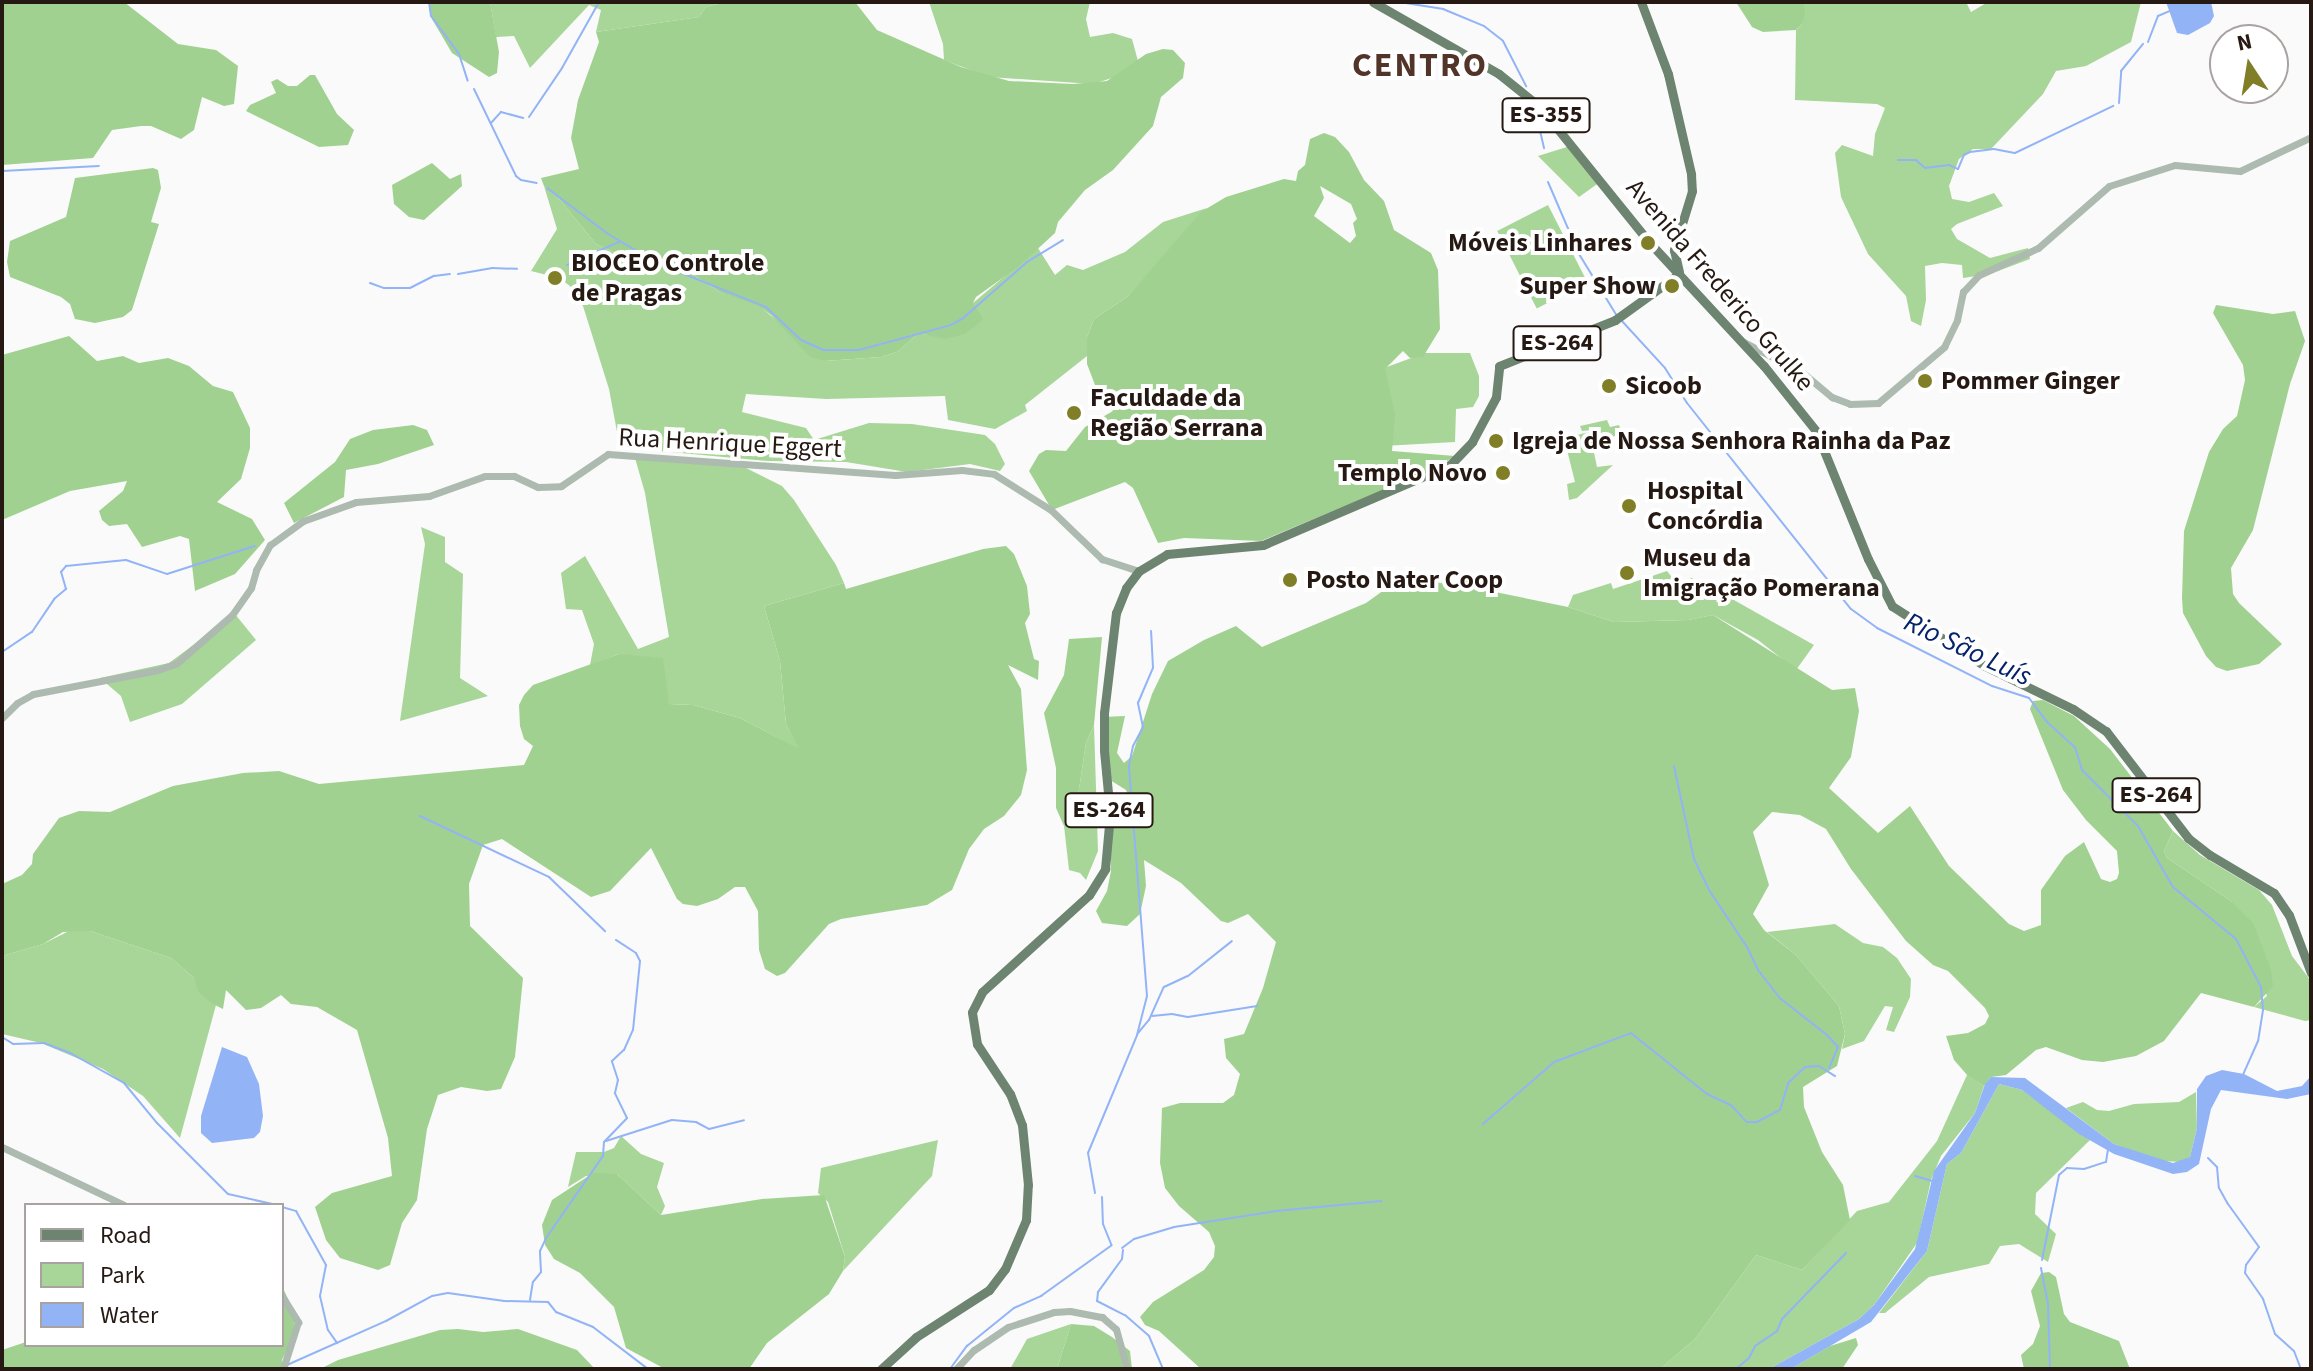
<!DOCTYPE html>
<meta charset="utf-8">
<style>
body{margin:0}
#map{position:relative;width:2313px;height:1371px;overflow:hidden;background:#fafafa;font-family:"Source Sans 3",sans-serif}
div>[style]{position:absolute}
.green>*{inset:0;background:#a8d598;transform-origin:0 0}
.forest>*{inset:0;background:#a1d190}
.water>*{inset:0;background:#92b4f6}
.stream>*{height:2px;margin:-1px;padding:0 1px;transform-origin:1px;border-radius:1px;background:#92b4f6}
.minor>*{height:7px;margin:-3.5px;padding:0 3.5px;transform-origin:3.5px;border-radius:3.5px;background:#adbaaf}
.major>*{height:9px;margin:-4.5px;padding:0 4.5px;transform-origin:4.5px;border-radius:4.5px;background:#6d8470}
.dots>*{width:22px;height:22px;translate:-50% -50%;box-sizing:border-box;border:4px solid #fff;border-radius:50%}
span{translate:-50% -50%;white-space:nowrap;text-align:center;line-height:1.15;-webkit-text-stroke:8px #fff;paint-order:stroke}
.shield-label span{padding:2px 6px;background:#fff;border:2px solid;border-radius:6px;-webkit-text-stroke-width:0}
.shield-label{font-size:24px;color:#261913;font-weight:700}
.poi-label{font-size:26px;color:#261913;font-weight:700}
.right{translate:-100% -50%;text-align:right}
.left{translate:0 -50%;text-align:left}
.street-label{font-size:26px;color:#261913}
.water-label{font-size:28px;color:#05226b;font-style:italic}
.district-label{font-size:34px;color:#523428;font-weight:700;letter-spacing:2px}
.frame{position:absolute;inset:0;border:4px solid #261913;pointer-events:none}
.legend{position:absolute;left:24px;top:1203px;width:260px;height:144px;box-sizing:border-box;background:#fff;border:2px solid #a8a3a1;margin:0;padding:10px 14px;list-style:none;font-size:24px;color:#261913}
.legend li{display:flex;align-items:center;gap:16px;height:40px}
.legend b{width:40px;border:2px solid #a8a3a1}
.north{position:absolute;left:2209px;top:24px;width:80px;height:80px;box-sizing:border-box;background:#fff;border:2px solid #a8a3a1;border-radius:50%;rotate:348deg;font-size:22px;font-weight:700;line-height:32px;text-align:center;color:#261913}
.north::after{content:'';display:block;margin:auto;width:28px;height:36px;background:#807f27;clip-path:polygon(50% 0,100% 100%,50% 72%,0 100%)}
</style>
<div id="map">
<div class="green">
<i style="clip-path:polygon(490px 2px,726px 2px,706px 7px,699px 17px,596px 32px,601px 10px,589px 5px,530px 68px,514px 36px,496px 37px)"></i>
<i style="clip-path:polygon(929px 2px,1090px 2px,1086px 19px,1090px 37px,1113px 33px,1132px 39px,1138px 61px,1118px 76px,1093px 84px,989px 77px,944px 60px,943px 44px)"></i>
<i style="clip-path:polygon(1803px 2px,1966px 2px,1971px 12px,1988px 2px,2141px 2px,2131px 42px,2086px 66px,2056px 71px,2043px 94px,1991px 149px,1973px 149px,1959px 159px,1949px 186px,1952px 199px,1969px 202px,1994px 193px,2003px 206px,1957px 224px,1951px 229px,1957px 239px,1990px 258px,2028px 248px,2030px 259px,1990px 274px,1963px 278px,1962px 265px,1942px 263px,1925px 266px,1926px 300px,1921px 326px,1911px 321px,1906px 296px,1868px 254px,1841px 197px,1835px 153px,1842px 145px,1873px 156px,1875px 134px,1885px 108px,1877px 104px,1795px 100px,1796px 30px,1802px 24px)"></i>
<i style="clip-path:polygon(1570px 146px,1600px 182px,1579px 197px,1538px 156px)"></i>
<i style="clip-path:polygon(544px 186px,555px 194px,596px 244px,634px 261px,691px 273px,721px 293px,757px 304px,825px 361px,881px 357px,897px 352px,919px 333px,928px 335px,973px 303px,1038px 248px,1055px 275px,1067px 265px,1083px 270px,1125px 252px,1163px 222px,1207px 208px,1127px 297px,1094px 319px,1087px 337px,1087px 356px,1025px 405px,1027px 411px,995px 429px,948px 420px,945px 396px,826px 399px,746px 394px,742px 412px,806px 428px,814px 440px,869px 423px,912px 424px,985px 435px,995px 444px,1005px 464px,1000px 471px,970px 464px,907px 472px,846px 462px,768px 461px,627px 448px,618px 437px,609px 389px,583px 306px,570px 286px,559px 278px,531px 271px,557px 229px)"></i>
<i style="left:1548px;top:205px;width:87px;height:57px;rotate:63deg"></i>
<i style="clip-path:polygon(1425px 353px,1470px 353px,1479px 376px,1479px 396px,1473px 407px,1456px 409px,1455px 442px,1383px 446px,1376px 371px)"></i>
<i style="clip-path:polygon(1607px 420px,1610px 427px,1619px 425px,1622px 434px,1592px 443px,1597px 467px,1613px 465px,1577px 498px,1569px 500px,1567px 484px,1575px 482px,1564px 438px,1602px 429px,1582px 431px,1580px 426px)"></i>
<i style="clip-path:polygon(635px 458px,740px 465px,782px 486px,794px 500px,836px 565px,844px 583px,764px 606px,780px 661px,786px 724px,799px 749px,740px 718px,693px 705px,669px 704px,619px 654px,590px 665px,594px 644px,582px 610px,566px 609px,561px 573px,585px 556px,638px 649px,669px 637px,645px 493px)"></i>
<i style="clip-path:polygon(421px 527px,445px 537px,445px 562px,463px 574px,460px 678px,488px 696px,400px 721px,425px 544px)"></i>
<i style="clip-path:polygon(1667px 571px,1682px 590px,1691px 578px,1702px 582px,1814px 645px,1796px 670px,1758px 640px,1713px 615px,1688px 620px,1614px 622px,1568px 607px,1573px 595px,1611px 583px,1613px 589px)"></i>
<i style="clip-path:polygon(235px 614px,256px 640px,182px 704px,130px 722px,121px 696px,100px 678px,169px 663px)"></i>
<i style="clip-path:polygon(1094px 725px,1098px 851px,1086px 880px,1080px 873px,1069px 870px,1064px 826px,1071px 824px,1076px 809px,1086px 743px)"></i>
<i style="clip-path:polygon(2173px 831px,2200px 855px,2259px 890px,2272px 905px,2292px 956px,2311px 981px,2311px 1020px,2305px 1021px,2254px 1007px,2267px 996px,2231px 901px,2167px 858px,2164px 851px)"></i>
<i style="clip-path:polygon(1835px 924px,1863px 943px,1883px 947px,1897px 958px,1911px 979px,1910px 997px,1894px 1032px,1886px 1030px,1893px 1007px,1885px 1006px,1864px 1041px,1842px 1049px,1845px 1034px,1839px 1006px,1796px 955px,1767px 932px)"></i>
<i style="clip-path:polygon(71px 930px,90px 931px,171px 958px,193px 977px,199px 991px,216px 1005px,180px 1138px,143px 1096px,103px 1069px,41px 1043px,2px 1034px,2px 956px,43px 944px)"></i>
<i style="clip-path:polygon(1967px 1075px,1984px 1086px,1975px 1113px,1941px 1156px,1931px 1180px,1917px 1243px,1874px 1305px,1859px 1319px,1769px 1369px,1660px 1369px,1696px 1338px,1756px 1255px,1802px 1270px,1857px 1211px,1889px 1202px,1937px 1141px)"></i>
<i style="clip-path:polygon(1999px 1084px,2022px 1090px,2090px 1140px,2036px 1193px,2035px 1214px,2056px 1234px,2048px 1262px,2019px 1244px,2000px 1246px,1989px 1264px,1929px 1277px,1885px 1313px,1879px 1313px,1927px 1251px,1947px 1164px,1961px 1153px)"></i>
<i style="clip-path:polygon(2196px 1092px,2197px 1128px,2190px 1157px,2183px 1162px,2161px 1161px,2114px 1144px,2066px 1108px,2083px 1102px,2097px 1110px,2109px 1111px,2134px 1104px,2179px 1102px)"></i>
<i style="clip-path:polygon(621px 1136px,641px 1154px,664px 1163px,657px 1187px,665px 1206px,661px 1215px,617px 1174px,586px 1176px,568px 1187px,576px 1152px,604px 1152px,614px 1148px)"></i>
<i style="clip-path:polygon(938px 1140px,932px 1176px,843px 1271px,845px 1257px,828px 1202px,818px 1193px,821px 1168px)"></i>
<i style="clip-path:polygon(1071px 1324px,1057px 1369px,1010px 1369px,1027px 1339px)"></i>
</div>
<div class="forest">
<i style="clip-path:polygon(2px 2px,124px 2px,178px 44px,216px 50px,238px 66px,234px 104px,224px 106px,202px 97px,194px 130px,181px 139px,151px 126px,141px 126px,112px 130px,93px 158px,2px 165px)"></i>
<i style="clip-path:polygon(429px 2px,490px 2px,499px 52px,497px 73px,489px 77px,452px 53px,432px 19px)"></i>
<i style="clip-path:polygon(726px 2px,855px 2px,877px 30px,961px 67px,1009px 81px,1073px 84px,1107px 81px,1146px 54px,1163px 49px,1173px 50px,1185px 63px,1183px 78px,1161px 97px,1153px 126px,1113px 170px,1085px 190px,1058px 222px,1055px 233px,1018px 267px,976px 297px,973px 303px,983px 319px,979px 323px,965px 334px,945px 339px,919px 333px,897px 352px,881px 357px,825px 361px,810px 357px,771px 315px,757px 305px,721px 293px,691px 273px,634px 261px,596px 244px,555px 194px,544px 186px,541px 178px,579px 169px,571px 138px,578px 100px,599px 42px,596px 32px,699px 17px,706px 7px)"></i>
<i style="clip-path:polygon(1736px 2px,1803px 2px,1805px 13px,1802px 24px,1796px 30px,1763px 32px,1752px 27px)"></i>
<i style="clip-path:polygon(310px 75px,315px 75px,337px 114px,354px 130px,348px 145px,319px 147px,246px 111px,250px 105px,276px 93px,271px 82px,277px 79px,288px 86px,297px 86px)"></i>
<i style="clip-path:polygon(evenodd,1324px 133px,1335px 137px,1349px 152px,1364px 180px,1384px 201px,1394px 230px,1431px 253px,1438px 270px,1440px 329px,1423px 357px,1410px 358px,1403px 351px,1385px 369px,1395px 415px,1392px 451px,1455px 456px,1438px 467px,1261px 541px,1184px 538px,1158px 543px,1133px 488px,1125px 482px,1052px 510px,1029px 471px,1039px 454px,1046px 450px,1066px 451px,1085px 427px,1113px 411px,1095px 385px,1087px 364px,1087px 337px,1094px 319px,1127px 297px,1201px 212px,1226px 197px,1284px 179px,1296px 181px,1298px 171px,1305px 165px,1310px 139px,1324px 133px,1320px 186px,1351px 204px,1357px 219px,1353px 223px,1356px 236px,1350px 243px,1314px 216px,1324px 198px,1320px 186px)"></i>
<i style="clip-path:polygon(432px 163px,450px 179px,461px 174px,462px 186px,424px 220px,409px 217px,394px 204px,392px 185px)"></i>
<i style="clip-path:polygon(153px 168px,158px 170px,161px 188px,151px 222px,159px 224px,132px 310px,123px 317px,95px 323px,75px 319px,70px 304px,61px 297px,10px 277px,7px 262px,10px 241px,66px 217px,75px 178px)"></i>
<i style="clip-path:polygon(2216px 305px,2273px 314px,2295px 311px,2305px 341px,2290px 384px,2253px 530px,2231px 568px,2233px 594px,2239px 603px,2282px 644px,2259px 664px,2227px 671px,2216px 667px,2206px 656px,2183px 613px,2182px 598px,2184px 531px,2209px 452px,2223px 429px,2237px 416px,2245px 380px,2243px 365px,2213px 313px)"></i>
<i style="clip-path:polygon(69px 336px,97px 361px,123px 356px,139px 363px,168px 358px,189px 366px,213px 386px,233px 392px,250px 428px,250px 448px,241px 479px,217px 502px,252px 519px,265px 540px,235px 574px,195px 591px,189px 539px,180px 536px,142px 547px,127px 524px,109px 526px,102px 520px,99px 511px,123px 491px,127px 481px,70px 491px,2px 520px,2px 355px)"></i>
<i style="clip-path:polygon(413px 425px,427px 430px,434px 445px,378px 464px,346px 470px,344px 497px,294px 523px,284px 503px,335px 462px,350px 439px,373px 430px)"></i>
<i style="clip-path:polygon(1006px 546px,1014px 554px,1027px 586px,1030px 614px,1025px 623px,1034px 659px,1039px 661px,1038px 680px,1008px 665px,1021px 689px,1027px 770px,1021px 795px,1004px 816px,984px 829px,969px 849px,952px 890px,927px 905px,841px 919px,829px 924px,785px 973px,777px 976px,765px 969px,759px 950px,758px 911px,745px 887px,735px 887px,718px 899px,697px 906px,683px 904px,677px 899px,651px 848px,610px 891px,591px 897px,502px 839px,483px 845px,469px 884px,470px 926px,523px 978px,515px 1057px,501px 1089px,487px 1091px,461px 1087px,438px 1095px,427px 1129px,417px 1200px,402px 1223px,390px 1265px,378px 1270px,340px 1258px,326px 1240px,315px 1207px,332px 1193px,392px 1176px,388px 1138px,357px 1030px,317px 1007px,291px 1004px,281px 995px,261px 1008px,246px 1010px,226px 990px,223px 1009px,211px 1003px,198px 991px,193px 977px,171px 958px,90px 931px,63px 932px,43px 944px,2px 956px,2px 884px,22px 875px,32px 864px,33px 854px,59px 818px,79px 811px,110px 812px,173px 786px,243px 773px,279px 771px,319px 784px,524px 765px,533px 746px,524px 739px,520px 726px,519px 705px,524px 695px,533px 685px,619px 654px,663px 658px,669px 704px,693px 705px,740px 718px,798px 748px,786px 724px,780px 661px,764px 606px,844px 583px,846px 589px,983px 549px)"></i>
<i style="clip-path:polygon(1446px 578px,1454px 582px,1472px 581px,1495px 592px,1568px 607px,1614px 622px,1688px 620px,1713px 615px,1832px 690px,1855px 688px,1859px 711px,1851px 757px,1829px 788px,1878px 833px,1910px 806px,1949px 866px,2009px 924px,2024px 931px,2041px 925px,2041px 890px,2065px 856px,2084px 842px,2101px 879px,2110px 882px,2117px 879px,2119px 873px,2117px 851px,2086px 820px,2063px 790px,2030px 709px,2033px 701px,2043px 700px,2074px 716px,2110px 749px,2173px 831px,2164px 851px,2167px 858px,2231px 901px,2253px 923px,2271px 970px,2273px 986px,2254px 1007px,2201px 993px,2164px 1041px,2136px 1056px,2103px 1062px,2082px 1060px,2046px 1047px,2036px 1050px,2006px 1075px,1991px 1077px,1984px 1086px,1968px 1076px,1954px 1060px,1946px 1036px,1968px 1033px,1985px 1024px,1989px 1016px,1985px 1008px,1948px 971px,1933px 965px,1906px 941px,1851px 869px,1826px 829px,1800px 815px,1772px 812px,1753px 832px,1769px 885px,1753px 914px,1764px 930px,1796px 955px,1839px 1006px,1845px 1034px,1837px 1066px,1803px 1087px,1804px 1107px,1822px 1152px,1843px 1185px,1850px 1220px,1802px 1270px,1756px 1255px,1696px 1338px,1660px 1369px,1201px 1369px,1159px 1331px,1145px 1325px,1140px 1317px,1153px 1302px,1204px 1270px,1214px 1257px,1215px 1246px,1209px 1232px,1179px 1206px,1165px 1188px,1160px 1163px,1162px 1108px,1180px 1103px,1223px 1103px,1234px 1095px,1240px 1074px,1226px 1058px,1224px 1039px,1244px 1034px,1263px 988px,1276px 942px,1248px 914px,1228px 923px,1221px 921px,1181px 883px,1144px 860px,1146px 886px,1140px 914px,1127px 926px,1102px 923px,1096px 911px,1107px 891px,1111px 871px,1111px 818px,1129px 797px,1126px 790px,1102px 775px,1102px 717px,1125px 716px,1117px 753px,1124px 763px,1132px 756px,1152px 694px,1168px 661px,1204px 640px,1236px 626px,1262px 647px,1366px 603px,1391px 585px)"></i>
<i style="clip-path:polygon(1102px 637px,1094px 725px,1086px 743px,1076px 809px,1071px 824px,1064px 826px,1056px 808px,1056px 768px,1044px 713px,1064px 675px,1069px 639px)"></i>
<i style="clip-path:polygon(593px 1173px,617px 1174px,661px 1215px,762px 1199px,824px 1195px,845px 1257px,843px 1271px,829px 1294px,767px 1343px,749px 1369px,665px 1369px,626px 1348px,614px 1307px,580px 1273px,554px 1259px,545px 1245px,542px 1225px,552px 1200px)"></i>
<i style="clip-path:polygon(2049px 1272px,2056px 1277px,2064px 1314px,2070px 1322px,2119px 1341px,2130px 1369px,2024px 1369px,2021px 1355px,2033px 1344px,2040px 1326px,2031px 1291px,2041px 1273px)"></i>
<i style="clip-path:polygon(282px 1286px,296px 1316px,291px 1342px,282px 1360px,285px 1369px,2px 1369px,2px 1350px,26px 1342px,26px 1345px,282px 1345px)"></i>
<i style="clip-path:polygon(1071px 1324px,1094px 1326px,1112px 1337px,1130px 1351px,1132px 1369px,1057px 1369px)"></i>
<i style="clip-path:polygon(458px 1329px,483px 1332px,518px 1329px,577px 1350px,595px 1369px,320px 1369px,338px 1360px,440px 1330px)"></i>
<i style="clip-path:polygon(1856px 1338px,1858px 1345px,1842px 1369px,1791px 1369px,1830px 1346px)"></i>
</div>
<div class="water">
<i style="clip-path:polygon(2166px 2px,2211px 2px,2214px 16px,2210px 23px,2188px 35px,2177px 33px)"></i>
<i style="clip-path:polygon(222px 1047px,247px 1057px,259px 1084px,263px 1116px,260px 1132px,254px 1138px,212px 1143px,201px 1133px,201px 1116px)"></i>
<i style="clip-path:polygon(2222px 1070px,2244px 1074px,2277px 1091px,2302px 1086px,2311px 1076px,2311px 1094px,2287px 1099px,2221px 1090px,2211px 1109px,2199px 1164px,2187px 1172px,2173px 1174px,2114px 1154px,2079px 1134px,2022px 1090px,1999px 1084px,1961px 1153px,1947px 1164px,1927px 1251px,1871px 1322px,1791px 1369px,1769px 1369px,1859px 1319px,1874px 1305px,1915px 1249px,1934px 1171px,1975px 1113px,1985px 1084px,1991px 1077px,2025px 1078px,2114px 1144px,2173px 1163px,2190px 1157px,2197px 1128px,2197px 1089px,2206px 1076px)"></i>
</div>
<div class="stream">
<i style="left:429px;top:2px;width:14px;rotate:82deg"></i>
<i style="left:431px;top:16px;width:47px;rotate:53.6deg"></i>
<i style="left:459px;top:54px;width:28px;rotate:72deg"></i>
<i style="left:1399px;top:2px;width:45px;rotate:9deg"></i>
<i style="left:1443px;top:9px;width:44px;rotate:22.5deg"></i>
<i style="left:1484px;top:26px;width:24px;rotate:38deg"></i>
<i style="left:1503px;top:41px;width:51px;rotate:62.9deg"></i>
<i style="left:2148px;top:42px;width:28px;rotate:-69deg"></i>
<i style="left:2158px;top:16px;width:13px;rotate:-23deg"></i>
<i style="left:474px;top:89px;width:97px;rotate:64.2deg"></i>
<i style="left:516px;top:176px;width:6px;rotate:39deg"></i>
<i style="left:521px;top:180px;width:16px;rotate:11deg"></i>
<i style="left:2119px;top:103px;width:32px;rotate:-86deg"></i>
<i style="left:2121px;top:71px;width:35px;rotate:-51deg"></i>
<i style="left:529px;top:117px;width:59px;rotate:-56deg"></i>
<i style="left:562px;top:68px;width:76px;rotate:-60.7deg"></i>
<i style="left:1538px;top:122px;width:27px;rotate:77deg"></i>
<i style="left:491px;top:123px;width:15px;rotate:-48deg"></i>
<i style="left:501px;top:112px;width:23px;rotate:15deg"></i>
<i style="left:1898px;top:160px;width:18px"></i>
<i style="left:1916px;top:160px;width:12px;rotate:42deg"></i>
<i style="left:1925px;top:168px;width:24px;rotate:-7deg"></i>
<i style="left:1949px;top:165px;width:10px;rotate:24deg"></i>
<i style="left:1958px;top:169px;width:15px;rotate:-67deg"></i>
<i style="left:1964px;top:155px;width:7px;rotate:-27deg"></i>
<i style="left:1970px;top:152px;width:24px;rotate:-7deg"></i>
<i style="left:1994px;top:149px;width:21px;rotate:11deg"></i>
<i style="left:2015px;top:153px;width:109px;rotate:-25.6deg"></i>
<i style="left:2px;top:171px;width:97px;rotate:-3deg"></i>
<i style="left:1548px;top:182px;width:78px;rotate:66.7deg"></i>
<i style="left:1579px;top:254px;width:73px;rotate:58.5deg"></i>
<i style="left:547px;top:188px;width:76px;rotate:37deg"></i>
<i style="left:608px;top:234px;width:57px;rotate:30.6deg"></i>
<i style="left:657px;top:263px;width:118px;rotate:22deg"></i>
<i style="left:766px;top:307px;width:48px;rotate:43.3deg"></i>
<i style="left:801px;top:340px;width:24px;rotate:24deg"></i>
<i style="left:823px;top:350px;width:36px"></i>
<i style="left:859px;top:350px;width:95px;rotate:-15.2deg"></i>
<i style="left:951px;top:325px;width:13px;rotate:-29deg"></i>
<i style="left:962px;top:319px;width:86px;rotate:-41.2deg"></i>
<i style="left:1027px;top:262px;width:42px;rotate:-31.4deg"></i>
<i style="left:567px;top:265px;width:57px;rotate:-23.9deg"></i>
<i style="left:458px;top:274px;width:35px;rotate:-10deg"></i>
<i style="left:492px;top:268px;width:25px;rotate:2deg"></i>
<i style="left:370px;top:283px;width:15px;rotate:20deg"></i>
<i style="left:384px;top:288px;width:26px"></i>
<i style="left:410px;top:288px;width:27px;rotate:-27deg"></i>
<i style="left:434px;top:276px;width:16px;rotate:-7deg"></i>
<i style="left:1621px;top:320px;width:65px;rotate:47.5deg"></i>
<i style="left:1665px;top:368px;width:41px;rotate:57.8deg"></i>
<i style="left:1687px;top:403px;width:263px;rotate:51.5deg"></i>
<i style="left:1851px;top:609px;width:32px;rotate:36deg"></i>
<i style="left:1877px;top:628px;width:129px;rotate:26.8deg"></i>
<i style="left:1992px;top:686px;width:39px;rotate:18deg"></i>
<i style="left:2029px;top:698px;width:30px;rotate:53deg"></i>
<i style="left:2047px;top:722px;width:38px;rotate:42deg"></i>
<i style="left:2075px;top:747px;width:24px;rotate:73deg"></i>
<i style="left:2082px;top:770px;width:79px;rotate:45deg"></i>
<i style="left:2138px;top:826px;width:70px;rotate:60.2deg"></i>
<i style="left:2173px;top:887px;width:82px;rotate:39.5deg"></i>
<i style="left:2236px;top:939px;width:54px;rotate:62.5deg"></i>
<i style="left:2261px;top:987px;width:23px;rotate:85deg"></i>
<i style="left:2263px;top:1010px;width:31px;rotate:99deg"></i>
<i style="left:2258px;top:1041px;width:36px;rotate:114deg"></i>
<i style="left:2px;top:652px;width:36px;rotate:-34deg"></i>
<i style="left:32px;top:632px;width:40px;rotate:-56deg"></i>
<i style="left:54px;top:599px;width:16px;rotate:-40deg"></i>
<i style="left:66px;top:589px;width:18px;rotate:-106deg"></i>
<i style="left:61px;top:572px;width:8px;rotate:-50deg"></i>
<i style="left:66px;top:566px;width:60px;rotate:-5.7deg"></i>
<i style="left:126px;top:560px;width:43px;rotate:18.9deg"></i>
<i style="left:167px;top:574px;width:92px;rotate:-17.7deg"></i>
<i style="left:1674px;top:766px;width:95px;rotate:77.9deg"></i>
<i style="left:1694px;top:859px;width:34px;rotate:64deg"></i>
<i style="left:1709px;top:890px;width:69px;rotate:56.3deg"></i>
<i style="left:1747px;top:947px;width:25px;rotate:64deg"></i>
<i style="left:1758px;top:970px;width:37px;rotate:52deg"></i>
<i style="left:1781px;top:999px;width:58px;rotate:38deg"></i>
<i style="left:1827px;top:1035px;width:16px;rotate:47deg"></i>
<i style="left:1838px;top:1047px;width:23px;rotate:113deg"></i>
<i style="left:420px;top:816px;width:143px;rotate:25.3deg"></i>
<i style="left:549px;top:877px;width:78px;rotate:44deg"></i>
<i style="left:1152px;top:1016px;width:20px;rotate:-6deg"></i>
<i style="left:1172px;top:1014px;width:16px;rotate:11deg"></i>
<i style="left:1188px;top:1017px;width:70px;rotate:-9.1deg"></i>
<i style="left:1138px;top:1033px;width:17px;rotate:-50deg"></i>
<i style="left:1149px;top:1020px;width:36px;rotate:-66deg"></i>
<i style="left:1164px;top:987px;width:26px;rotate:-25deg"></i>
<i style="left:1188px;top:976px;width:56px;rotate:-38.5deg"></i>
<i style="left:2px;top:1037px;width:13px;rotate:32deg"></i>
<i style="left:13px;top:1044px;width:31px;rotate:-2deg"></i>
<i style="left:44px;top:1043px;width:30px;rotate:21deg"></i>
<i style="left:72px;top:1054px;width:60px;rotate:29.1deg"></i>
<i style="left:124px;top:1083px;width:52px;rotate:50.5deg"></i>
<i style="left:157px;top:1123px;width:100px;rotate:45deg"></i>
<i style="left:228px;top:1194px;width:50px;rotate:12.7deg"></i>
<i style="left:1483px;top:1124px;width:94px;rotate:-41.1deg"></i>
<i style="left:1554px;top:1062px;width:82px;rotate:-20.6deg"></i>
<i style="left:1631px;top:1033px;width:97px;rotate:38.8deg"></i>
<i style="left:1707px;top:1094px;width:26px;rotate:25deg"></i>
<i style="left:1731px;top:1105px;width:23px;rotate:47deg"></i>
<i style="left:1747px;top:1122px;width:10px"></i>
<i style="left:1757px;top:1122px;width:26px;rotate:-28deg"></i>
<i style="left:1780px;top:1110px;width:28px;rotate:-73deg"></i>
<i style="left:1788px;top:1083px;width:23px;rotate:-43deg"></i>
<i style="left:1805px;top:1067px;width:14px;rotate:-4deg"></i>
<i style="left:1819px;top:1066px;width:19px;rotate:32deg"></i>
<i style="left:606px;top:1141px;width:69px;rotate:-17.7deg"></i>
<i style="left:672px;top:1120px;width:24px;rotate:5deg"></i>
<i style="left:696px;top:1122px;width:15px;rotate:28deg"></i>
<i style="left:709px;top:1129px;width:36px;rotate:-14deg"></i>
<i style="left:2208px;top:1158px;width:13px;rotate:45deg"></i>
<i style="left:2217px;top:1167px;width:21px;rotate:85deg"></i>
<i style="left:2219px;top:1188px;width:18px;rotate:61deg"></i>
<i style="left:2228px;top:1204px;width:53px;rotate:54.2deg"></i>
<i style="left:2259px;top:1247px;width:22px;rotate:126deg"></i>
<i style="left:2246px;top:1265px;width:8px;rotate:97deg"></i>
<i style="left:2245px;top:1273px;width:32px;rotate:55deg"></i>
<i style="left:2263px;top:1299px;width:37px;rotate:71deg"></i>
<i style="left:2275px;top:1334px;width:25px;rotate:42deg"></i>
<i style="left:2294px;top:1351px;width:19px;rotate:69deg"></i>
<i style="left:1915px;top:1176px;width:19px;rotate:16deg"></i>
<i style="left:1095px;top:1193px;width:41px;rotate:-99.9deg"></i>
<i style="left:1088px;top:1153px;width:128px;rotate:-67.4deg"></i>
<i style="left:1137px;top:1035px;width:40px;rotate:-75.6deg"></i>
<i style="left:1147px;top:996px;width:232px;rotate:-94.5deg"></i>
<i style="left:1129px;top:765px;width:19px;rotate:-78deg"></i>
<i style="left:1133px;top:746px;width:21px;rotate:-62deg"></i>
<i style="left:1143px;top:727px;width:25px;rotate:-102deg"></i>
<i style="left:1138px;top:703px;width:38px;rotate:-67deg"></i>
<i style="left:1153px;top:668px;width:37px;rotate:-93deg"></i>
<i style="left:1102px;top:1197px;width:27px;rotate:88deg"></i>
<i style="left:1103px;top:1224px;width:22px;rotate:68deg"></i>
<i style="left:282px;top:1207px;width:15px;rotate:16deg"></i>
<i style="left:296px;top:1211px;width:62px;rotate:60.9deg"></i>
<i style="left:326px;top:1265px;width:32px;rotate:101deg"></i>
<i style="left:320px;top:1296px;width:35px;rotate:77deg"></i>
<i style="left:328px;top:1330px;width:16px;rotate:55deg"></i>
<i style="left:1122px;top:1248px;width:15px;rotate:-37deg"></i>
<i style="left:1134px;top:1239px;width:42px;rotate:-16.7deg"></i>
<i style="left:1174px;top:1227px;width:103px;rotate:-8.9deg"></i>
<i style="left:1276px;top:1211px;width:106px;rotate:-5.4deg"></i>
<i style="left:1123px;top:1250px;width:9px;rotate:96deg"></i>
<i style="left:1122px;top:1259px;width:41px;rotate:126deg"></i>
<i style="left:1098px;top:1292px;width:9px;rotate:96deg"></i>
<i style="left:1097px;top:1301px;width:31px;rotate:27deg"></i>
<i style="left:1125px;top:1315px;width:32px;rotate:41deg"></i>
<i style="left:1149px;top:1336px;width:36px;rotate:67deg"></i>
<i style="left:2042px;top:1260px;width:87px;rotate:-78.7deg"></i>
<i style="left:2059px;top:1175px;width:11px;rotate:-41deg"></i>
<i style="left:2067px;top:1168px;width:17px;rotate:3deg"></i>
<i style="left:2084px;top:1169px;width:23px;rotate:-18deg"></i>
<i style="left:2106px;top:1162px;width:12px;rotate:-81deg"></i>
<i style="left:2041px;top:1268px;width:38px;rotate:79deg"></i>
<i style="left:2048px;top:1305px;width:64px;rotate:88.2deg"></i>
<i style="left:530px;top:1300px;width:18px;rotate:-81deg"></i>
<i style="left:533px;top:1282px;width:13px;rotate:-51deg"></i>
<i style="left:541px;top:1272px;width:21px;rotate:-93deg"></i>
<i style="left:540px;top:1251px;width:14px;rotate:-65deg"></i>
<i style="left:546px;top:1238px;width:100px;rotate:-55.2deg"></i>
<i style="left:603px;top:1156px;width:14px;rotate:-86deg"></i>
<i style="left:604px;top:1142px;width:33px;rotate:-46deg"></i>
<i style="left:627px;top:1118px;width:28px;rotate:-116deg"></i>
<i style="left:615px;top:1093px;width:13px;rotate:-77deg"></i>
<i style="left:618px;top:1080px;width:20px;rotate:-108deg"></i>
<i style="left:612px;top:1061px;width:16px;rotate:-43deg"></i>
<i style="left:624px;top:1050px;width:22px;rotate:-66deg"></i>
<i style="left:633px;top:1030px;width:69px;rotate:-84.2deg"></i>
<i style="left:640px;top:961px;width:9px;rotate:-117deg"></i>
<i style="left:636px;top:953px;width:24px;rotate:-147deg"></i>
<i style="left:287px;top:1365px;width:108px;rotate:-24deg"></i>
<i style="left:386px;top:1321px;width:52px;rotate:-28.5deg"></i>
<i style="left:432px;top:1296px;width:16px;rotate:-11deg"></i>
<i style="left:448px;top:1293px;width:57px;rotate:8.1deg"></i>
<i style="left:504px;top:1301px;width:44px;rotate:1.3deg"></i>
<i style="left:548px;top:1302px;width:13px;rotate:51deg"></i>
<i style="left:556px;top:1312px;width:40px;rotate:22deg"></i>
<i style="left:593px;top:1327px;width:69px;rotate:37.4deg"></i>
<i style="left:950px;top:1369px;width:29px;rotate:-54deg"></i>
<i style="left:967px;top:1346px;width:60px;rotate:-39deg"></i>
<i style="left:1014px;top:1308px;width:30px;rotate:-24deg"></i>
<i style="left:1041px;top:1296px;width:87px;rotate:-35.7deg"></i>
<i style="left:1736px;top:1369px;width:17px;rotate:-40deg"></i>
<i style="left:1749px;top:1358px;width:13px;rotate:-63deg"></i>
<i style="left:1755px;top:1346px;width:27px;rotate:-34deg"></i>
<i style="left:1777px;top:1331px;width:13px;rotate:-67deg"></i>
<i style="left:1782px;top:1319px;width:92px;rotate:-45.9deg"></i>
</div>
<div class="minor">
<i style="left:1742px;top:341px;width:69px;rotate:27.7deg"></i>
<i style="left:1803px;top:373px;width:38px;rotate:40deg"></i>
<i style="left:1832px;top:397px;width:19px;rotate:21deg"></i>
<i style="left:1850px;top:404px;width:28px;rotate:-2deg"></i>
<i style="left:1878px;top:403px;width:87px;rotate:-40.3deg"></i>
<i style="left:1944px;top:347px;width:30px;rotate:-64deg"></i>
<i style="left:1957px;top:320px;width:29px;rotate:-78deg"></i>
<i style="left:1963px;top:292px;width:23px;rotate:-47deg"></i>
<i style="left:1979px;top:275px;width:65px;rotate:-24.6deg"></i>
<i style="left:2038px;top:248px;width:94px;rotate:-41.1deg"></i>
<i style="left:2109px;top:186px;width:69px;rotate:-17.7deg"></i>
<i style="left:2175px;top:165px;width:65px;rotate:5.3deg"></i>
<i style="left:2240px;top:171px;width:79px;rotate:-25.6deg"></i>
<i style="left:2px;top:718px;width:21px;rotate:-45deg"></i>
<i style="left:17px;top:703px;width:18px;rotate:-29deg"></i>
<i style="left:33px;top:694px;width:127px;rotate:-10.9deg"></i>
<i style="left:158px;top:670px;width:20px;rotate:-20deg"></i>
<i style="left:177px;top:663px;width:73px;rotate:-41.1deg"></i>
<i style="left:232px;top:615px;width:33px;rotate:-55deg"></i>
<i style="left:251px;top:588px;width:19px;rotate:-74deg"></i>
<i style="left:256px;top:570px;width:29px;rotate:-61deg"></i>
<i style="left:270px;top:545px;width:41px;rotate:-36deg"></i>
<i style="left:303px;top:521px;width:56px;rotate:-19.7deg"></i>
<i style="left:356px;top:502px;width:73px;rotate:-4.7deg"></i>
<i style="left:429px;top:496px;width:59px;rotate:-19.7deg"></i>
<i style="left:485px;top:476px;width:29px"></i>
<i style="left:514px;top:476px;width:26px;rotate:25deg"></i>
<i style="left:538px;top:487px;width:23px;rotate:-2deg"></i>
<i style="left:561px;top:486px;width:57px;rotate:-34.2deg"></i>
<i style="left:608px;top:454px;width:288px;rotate:4.2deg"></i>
<i style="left:895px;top:475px;width:67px;rotate:-4.3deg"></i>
<i style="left:962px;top:470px;width:32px;rotate:7deg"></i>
<i style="left:994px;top:474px;width:67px;rotate:32.3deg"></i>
<i style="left:1051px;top:510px;width:71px;rotate:43.9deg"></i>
<i style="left:1102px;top:559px;width:39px;rotate:18deg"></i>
<i style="left:2px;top:1147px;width:135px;rotate:25.4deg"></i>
<i style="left:282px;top:1296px;width:31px;rotate:58deg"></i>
<i style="left:298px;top:1322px;width:49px;rotate:107.7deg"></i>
<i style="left:956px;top:1369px;width:26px;rotate:-47deg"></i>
<i style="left:974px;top:1350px;width:41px;rotate:-34.1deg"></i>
<i style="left:1008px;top:1327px;width:48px;rotate:-18.1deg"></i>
<i style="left:1054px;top:1312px;width:16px;rotate:-4deg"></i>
<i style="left:1070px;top:1311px;width:33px;rotate:11deg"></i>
<i style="left:1102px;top:1317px;width:18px;rotate:41deg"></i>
<i style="left:1116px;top:1329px;width:41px;rotate:74.6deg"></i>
</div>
<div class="major">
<i style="left:1373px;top:2px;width:145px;rotate:29.7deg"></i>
<i style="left:1499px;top:74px;width:53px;rotate:38.8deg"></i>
<i style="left:1540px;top:107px;width:174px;rotate:51.1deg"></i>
<i style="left:1649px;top:242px;width:169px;rotate:47.2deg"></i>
<i style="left:1764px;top:366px;width:83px;rotate:51.3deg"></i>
<i style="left:1816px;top:431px;width:138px;rotate:67.9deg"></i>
<i style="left:1868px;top:559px;width:53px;rotate:62.9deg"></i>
<i style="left:1892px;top:606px;width:111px;rotate:32.8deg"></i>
<i style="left:1985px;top:666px;width:98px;rotate:26deg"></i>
<i style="left:2073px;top:709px;width:40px;rotate:34deg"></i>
<i style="left:2106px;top:731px;width:135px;rotate:52.5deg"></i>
<i style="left:2188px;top:838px;width:28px;rotate:38deg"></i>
<i style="left:2210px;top:855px;width:74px;rotate:30.7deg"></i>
<i style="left:2274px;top:893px;width:27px;rotate:56deg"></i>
<i style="left:2289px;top:915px;width:62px;rotate:69.2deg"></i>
<i style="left:1641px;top:2px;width:77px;rotate:69.4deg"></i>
<i style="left:1668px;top:74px;width:103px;rotate:77deg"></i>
<i style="left:1691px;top:174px;width:17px;rotate:87deg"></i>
<i style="left:1692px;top:191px;width:62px;rotate:107deg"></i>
<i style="left:1674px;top:250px;width:22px;rotate:77deg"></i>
<i style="left:881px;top:1369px;width:47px;rotate:-42.4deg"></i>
<i style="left:916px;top:1337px;width:87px;rotate:-32.8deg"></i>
<i style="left:989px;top:1290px;width:26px;rotate:-53deg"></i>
<i style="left:1005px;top:1269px;width:53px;rotate:-66.8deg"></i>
<i style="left:1026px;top:1220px;width:35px;rotate:-87deg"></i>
<i style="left:1028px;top:1185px;width:60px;rotate:-95.7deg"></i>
<i style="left:1022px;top:1125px;width:33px;rotate:-111deg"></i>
<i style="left:1010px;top:1094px;width:60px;rotate:-123.4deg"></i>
<i style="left:977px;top:1044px;width:32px;rotate:-99deg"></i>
<i style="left:972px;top:1012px;width:22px;rotate:-63deg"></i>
<i style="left:982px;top:992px;width:144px;rotate:-42.2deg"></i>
<i style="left:1089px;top:895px;width:31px;rotate:-58deg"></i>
<i style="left:1105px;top:869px;width:55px;rotate:-84.8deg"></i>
<i style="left:1110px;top:814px;width:64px;rotate:-95.4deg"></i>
<i style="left:1104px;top:750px;width:37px;rotate:-90deg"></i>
<i style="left:1104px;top:713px;width:101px;rotate:-83.2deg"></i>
<i style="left:1116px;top:613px;width:27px;rotate:-68deg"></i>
<i style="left:1126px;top:588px;width:21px;rotate:-53deg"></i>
<i style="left:1139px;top:571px;width:33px;rotate:-31deg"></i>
<i style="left:1167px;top:554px;width:96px;rotate:-5.4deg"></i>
<i style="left:1263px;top:545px;width:203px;rotate:-23.2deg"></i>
<i style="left:1450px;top:465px;width:32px;rotate:-46deg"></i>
<i style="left:1472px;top:442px;width:51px;rotate:-61.9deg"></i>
<i style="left:1496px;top:397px;width:31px;rotate:-84deg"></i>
<i style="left:1499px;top:366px;width:125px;rotate:-21.6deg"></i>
<i style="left:1615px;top:320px;width:79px;rotate:-35.7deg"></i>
</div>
<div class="dots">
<i style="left:1648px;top:243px;background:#807f27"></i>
<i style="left:555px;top:278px;background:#807f27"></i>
<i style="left:1672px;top:286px;background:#807f27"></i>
<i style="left:1925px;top:381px;background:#807f27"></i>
<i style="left:1609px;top:386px;background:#807f27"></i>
<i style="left:1074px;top:413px;background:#807f27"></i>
<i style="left:1496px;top:441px;background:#807f27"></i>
<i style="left:1503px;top:473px;background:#807f27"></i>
<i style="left:1629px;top:506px;background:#807f27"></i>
<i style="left:1627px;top:573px;background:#807f27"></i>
<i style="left:1290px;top:580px;background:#807f27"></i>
</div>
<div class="shield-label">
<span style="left:1546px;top:115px">ES-355</span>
<span style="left:1557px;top:343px">ES-264</span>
<span style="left:2156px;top:795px">ES-264</span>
<span style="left:1109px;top:810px">ES-264</span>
</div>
<div class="poi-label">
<span class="right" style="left:1632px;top:243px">Móveis Linhares</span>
<span class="left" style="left:571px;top:278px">BIOCEO Controle<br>de Pragas</span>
<span class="right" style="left:1656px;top:286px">Super Show</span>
<span class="left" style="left:1941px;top:381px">Pommer Ginger</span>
<span class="left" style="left:1625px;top:386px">Sicoob</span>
<span class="left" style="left:1090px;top:413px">Faculdade da<br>Região Serrana</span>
<span class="left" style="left:1512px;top:441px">Igreja de Nossa Senhora Rainha da Paz</span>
<span class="right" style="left:1487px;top:473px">Templo Novo</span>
<span class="left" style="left:1647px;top:506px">Hospital<br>Concórdia</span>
<span class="left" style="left:1643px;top:573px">Museu da<br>Imigração Pomerana</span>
<span class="left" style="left:1306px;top:580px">Posto Nater Coop</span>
</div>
<div class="street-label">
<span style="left:1720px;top:285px;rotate:49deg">Avenida Frederico Grulke</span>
<span style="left:730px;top:443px;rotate:3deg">Rua Henrique Eggert</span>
</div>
<div class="water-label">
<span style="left:1968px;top:649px;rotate:25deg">Rio São Luís</span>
</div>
<div class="district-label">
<span style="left:1420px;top:66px">CENTRO</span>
</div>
<div class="frame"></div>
<ul class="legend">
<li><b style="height:10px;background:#6d8470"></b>Road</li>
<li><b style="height:22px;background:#a8d598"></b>Park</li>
<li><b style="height:22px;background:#92b4f6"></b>Water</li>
</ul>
<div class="north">N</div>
</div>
